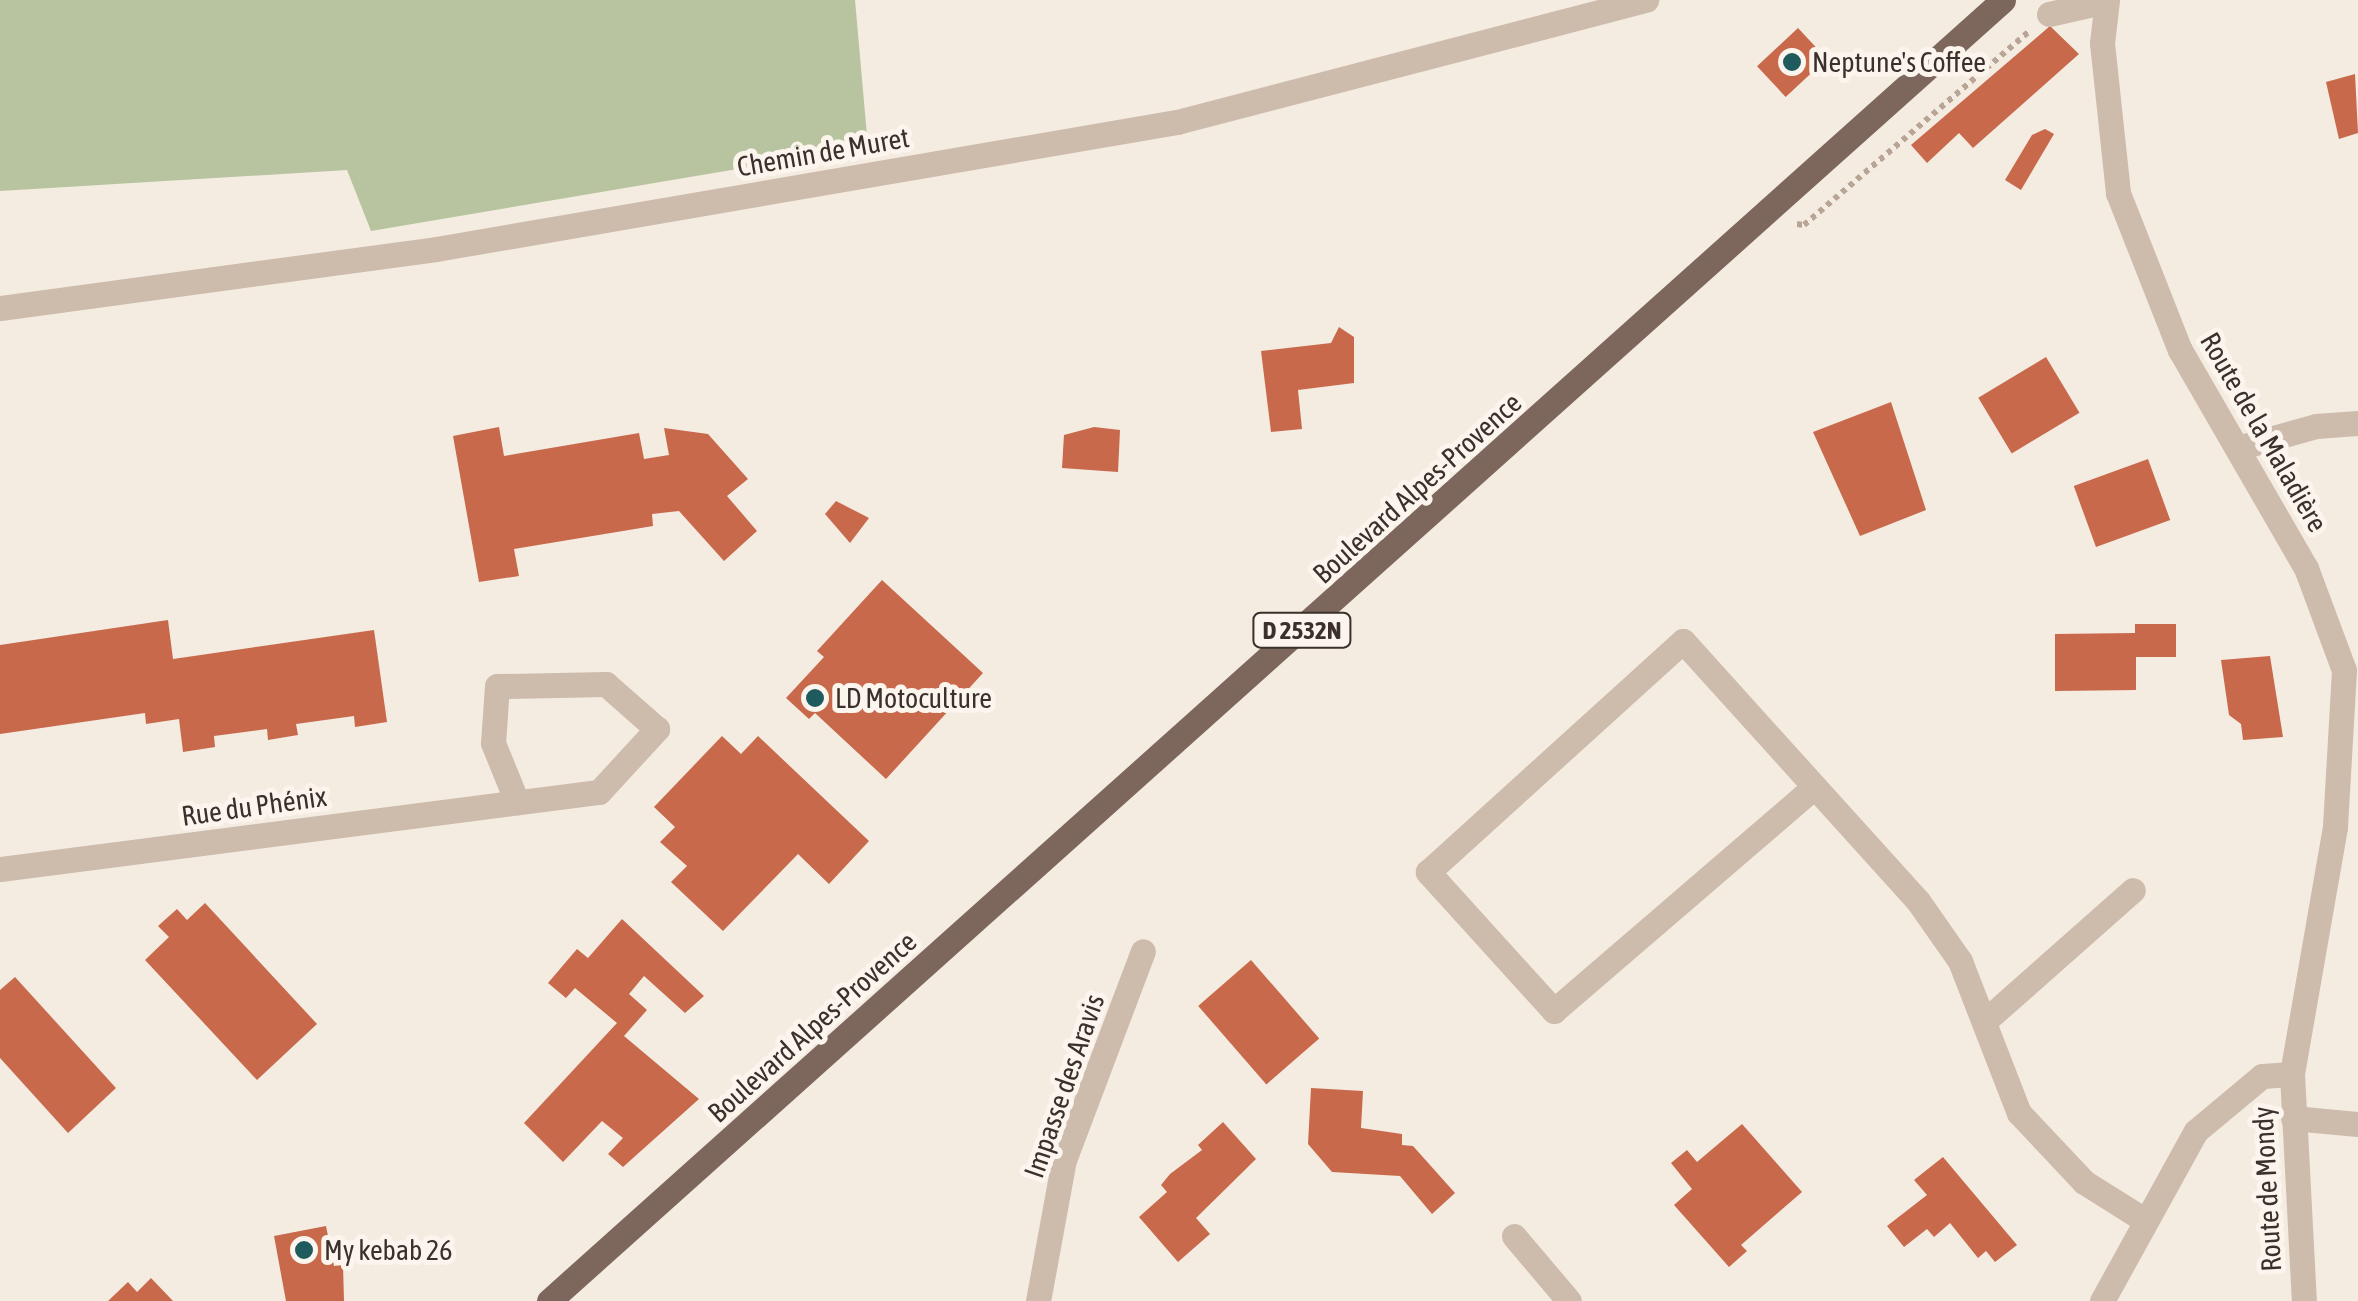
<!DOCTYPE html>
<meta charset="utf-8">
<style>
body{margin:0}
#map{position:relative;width:2358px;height:1301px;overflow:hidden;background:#f4ebe1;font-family:"Asap Condensed",sans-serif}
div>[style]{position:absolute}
.green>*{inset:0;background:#b8c4a0}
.building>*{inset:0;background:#c8694b;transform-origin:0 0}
.path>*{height:6px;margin-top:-3px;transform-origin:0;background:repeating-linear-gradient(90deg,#b9a596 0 5px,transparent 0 10px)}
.minor>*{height:25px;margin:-12.5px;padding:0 12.5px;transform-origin:12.5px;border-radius:12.5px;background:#cdbbac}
.major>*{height:25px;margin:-12.5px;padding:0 12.5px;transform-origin:12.5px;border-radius:12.5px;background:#7d675c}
.dots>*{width:28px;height:28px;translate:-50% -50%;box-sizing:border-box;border:5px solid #fbf5ee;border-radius:50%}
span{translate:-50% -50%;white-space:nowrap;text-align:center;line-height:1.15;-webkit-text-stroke:10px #fbf5ee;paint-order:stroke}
.shield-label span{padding:2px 8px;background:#fbf5ee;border:2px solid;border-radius:8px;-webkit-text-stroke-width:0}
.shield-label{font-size:25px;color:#3b302b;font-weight:700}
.poi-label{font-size:28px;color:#3b302b}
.left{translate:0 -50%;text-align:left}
.street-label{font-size:28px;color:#3b302b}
</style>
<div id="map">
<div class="green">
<i style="clip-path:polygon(0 0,855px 0,868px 147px,371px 231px,347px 170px,0 191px)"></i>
</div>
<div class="building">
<i style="clip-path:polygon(2050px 26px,2079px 54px,1973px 148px,1959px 133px,1927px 163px,1911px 145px)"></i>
<i style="left:1798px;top:28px;width:42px;height:56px;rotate:47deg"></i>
<i style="clip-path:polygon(2355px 74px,2358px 133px,2339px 139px,2326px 82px)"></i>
<i style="clip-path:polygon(2045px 129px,2054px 134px,2021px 190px,2005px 180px,2032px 135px)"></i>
<i style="clip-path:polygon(1339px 327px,1354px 337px,1354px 383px,1298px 390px,1302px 429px,1271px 432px,1261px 351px,1331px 343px)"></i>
<i style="left:2046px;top:357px;width:65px;height:79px;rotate:59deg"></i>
<i style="clip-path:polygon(1891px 402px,1926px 510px,1860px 536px,1813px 432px)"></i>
<i style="clip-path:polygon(499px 427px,504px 456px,639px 433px,644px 459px,669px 455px,664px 428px,708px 434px,748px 479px,727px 496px,757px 531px,724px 561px,679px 511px,652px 514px,653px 526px,514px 549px,519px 576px,479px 582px,453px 436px)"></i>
<i style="clip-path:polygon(1094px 427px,1120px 430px,1118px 472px,1062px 468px,1064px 435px)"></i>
<i style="left:2148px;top:459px;width:65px;height:79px;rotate:70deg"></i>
<i style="clip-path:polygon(836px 501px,869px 518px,850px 543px,825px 514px)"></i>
<i style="clip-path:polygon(882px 580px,983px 673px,886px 779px,815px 713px,809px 719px,786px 698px,824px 657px,817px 651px)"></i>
<i style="clip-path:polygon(168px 620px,173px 659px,374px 630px,387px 722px,355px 727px,354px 716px,296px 724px,298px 735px,268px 740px,267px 729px,214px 736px,215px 747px,183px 752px,179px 719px,146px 724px,145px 713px,0 734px,0 645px)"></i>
<i style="clip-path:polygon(2135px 624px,2176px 624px,2176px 657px,2136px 657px,2136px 690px,2055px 691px,2055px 634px,2135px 633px)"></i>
<i style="clip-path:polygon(2270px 656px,2283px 737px,2243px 740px,2241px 724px,2229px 715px,2221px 660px)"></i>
<i style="clip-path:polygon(722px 736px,741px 754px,758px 736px,869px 841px,829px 884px,798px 854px,723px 931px,671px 882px,687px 866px,660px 842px,675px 827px,654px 807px)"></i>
<i style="clip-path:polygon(205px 903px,317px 1024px,257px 1080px,145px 960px,169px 937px,158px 926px,177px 909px,187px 920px)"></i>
<i style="clip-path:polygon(622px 919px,704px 996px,685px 1013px,644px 976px,629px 994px,647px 1010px,624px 1036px,699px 1099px,623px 1167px,608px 1154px,623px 1138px,602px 1121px,563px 1162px,524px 1123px,617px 1023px,575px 988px,566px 998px,548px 983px,577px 949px,588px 958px)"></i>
<i style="left:1251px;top:960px;width:104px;height:70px;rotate:49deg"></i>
<i style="clip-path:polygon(15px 977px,116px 1088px,68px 1133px,0 1058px,0 990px)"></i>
<i style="clip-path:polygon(1311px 1088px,1363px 1091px,1361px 1128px,1402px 1134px,1402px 1145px,1413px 1146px,1455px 1193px,1432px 1214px,1400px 1176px,1332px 1172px,1308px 1144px)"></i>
<i style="clip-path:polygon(1223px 1122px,1256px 1159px,1196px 1218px,1210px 1234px,1178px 1262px,1139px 1217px,1167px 1192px,1161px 1185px,1170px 1174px,1202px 1150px,1198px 1145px)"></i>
<i style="clip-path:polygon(1742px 1124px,1802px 1192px,1741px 1245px,1747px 1251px,1729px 1267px,1674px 1205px,1692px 1189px,1671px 1163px,1687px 1150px,1697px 1162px)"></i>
<i style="clip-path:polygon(1943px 1157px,2017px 1245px,1995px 1262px,1986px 1251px,1978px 1258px,1950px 1223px,1934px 1237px,1927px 1229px,1904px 1247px,1887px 1226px,1927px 1195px,1914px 1180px)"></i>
<i style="clip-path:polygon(326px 1226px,334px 1266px,343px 1265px,344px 1301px,286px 1301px,274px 1236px)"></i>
<i style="clip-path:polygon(151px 1278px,173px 1301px,108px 1301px,128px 1282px,137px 1292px)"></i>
</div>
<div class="path">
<i style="left:1797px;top:224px;width:7px;rotate:8deg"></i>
<i style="left:1804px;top:225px;width:296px;rotate:-40.7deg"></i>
</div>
<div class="minor">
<i style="left:2107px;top:0;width:43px;rotate:96.6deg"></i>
<i style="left:2102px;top:43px;width:151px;rotate:83.9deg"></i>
<i style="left:2118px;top:193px;width:169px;rotate:68.5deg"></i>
<i style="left:2180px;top:350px;width:252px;rotate:60deg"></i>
<i style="left:2306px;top:568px;width:109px;rotate:69.6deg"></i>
<i style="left:2344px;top:670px;width:157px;rotate:93.3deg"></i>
<i style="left:2335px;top:827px;width:251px;rotate:99.9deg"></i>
<i style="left:2292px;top:1074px;width:227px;rotate:87deg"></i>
<i style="left:2049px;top:14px;width:59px;rotate:-12.6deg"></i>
<i style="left:0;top:308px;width:440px;rotate:-7.7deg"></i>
<i style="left:436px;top:249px;width:752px;rotate:-9.73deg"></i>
<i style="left:1177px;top:122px;width:485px;rotate:-14.6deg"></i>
<i style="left:2241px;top:447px;width:78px;rotate:-15.6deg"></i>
<i style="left:2316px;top:426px;width:42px;rotate:-4.1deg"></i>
<i style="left:1814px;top:787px;width:343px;rotate:139.3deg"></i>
<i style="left:1554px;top:1011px;width:188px;rotate:-132.2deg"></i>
<i style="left:1428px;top:872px;width:344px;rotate:-42.2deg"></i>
<i style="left:1683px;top:641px;width:350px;rotate:47.9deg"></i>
<i style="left:1918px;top:901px;width:73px;rotate:55deg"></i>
<i style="left:1960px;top:961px;width:163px;rotate:68.8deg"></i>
<i style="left:2019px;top:1113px;width:95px;rotate:46.7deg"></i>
<i style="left:2084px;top:1182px;width:73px;rotate:32.2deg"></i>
<i style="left:0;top:869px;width:604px;rotate:-7.33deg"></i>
<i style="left:599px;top:792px;width:86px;rotate:-47.4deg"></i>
<i style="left:657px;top:729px;width:68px;rotate:-138.6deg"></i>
<i style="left:606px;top:684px;width:109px;rotate:178.9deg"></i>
<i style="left:497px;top:686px;width:57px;rotate:94deg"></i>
<i style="left:493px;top:743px;width:64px;rotate:67.9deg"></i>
<i style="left:1986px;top:1020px;width:196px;rotate:-41.5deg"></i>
<i style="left:2293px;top:1118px;width:65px;rotate:5.3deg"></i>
<i style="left:1514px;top:1236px;width:85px;rotate:49.8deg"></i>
<i style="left:1038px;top:1301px;width:143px;rotate:-79.6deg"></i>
<i style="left:1064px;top:1160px;width:223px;rotate:-69.3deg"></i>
<i style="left:2102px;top:1301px;width:194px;rotate:-61.1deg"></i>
<i style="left:2196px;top:1131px;width:86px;rotate:-39.8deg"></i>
<i style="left:2262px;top:1076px;width:30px;rotate:-4deg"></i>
</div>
<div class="major">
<i style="left:549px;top:1301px;width:1951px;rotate:-41.82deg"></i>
</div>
<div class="dots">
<i style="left:1792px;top:62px;background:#1f5a5e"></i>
<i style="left:815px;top:698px;background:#1f5a5e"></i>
<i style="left:304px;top:1250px;background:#1f5a5e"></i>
</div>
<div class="shield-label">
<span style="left:1302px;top:630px">D 2532N</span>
</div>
<div class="poi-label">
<span class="left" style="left:1812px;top:62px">Neptune's Coffee</span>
<span class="left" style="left:835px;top:698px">LD Motoculture</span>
<span class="left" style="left:324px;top:1250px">My kebab 26</span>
</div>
<div class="street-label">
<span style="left:823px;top:152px;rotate:-10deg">Chemin de Muret</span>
<span style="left:2264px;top:432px;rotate:60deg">Route de la Maladière</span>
<span style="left:1417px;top:488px;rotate:-42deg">Boulevard Alpes-Provence</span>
<span style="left:254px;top:806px;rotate:-8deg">Rue du Phénix</span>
<span style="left:812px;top:1027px;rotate:-42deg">Boulevard Alpes-Provence</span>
<span style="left:1064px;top:1086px;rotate:-71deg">Impasse des Aravis</span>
<span style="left:2267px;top:1189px;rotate:-93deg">Route de Mondy</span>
</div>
</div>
